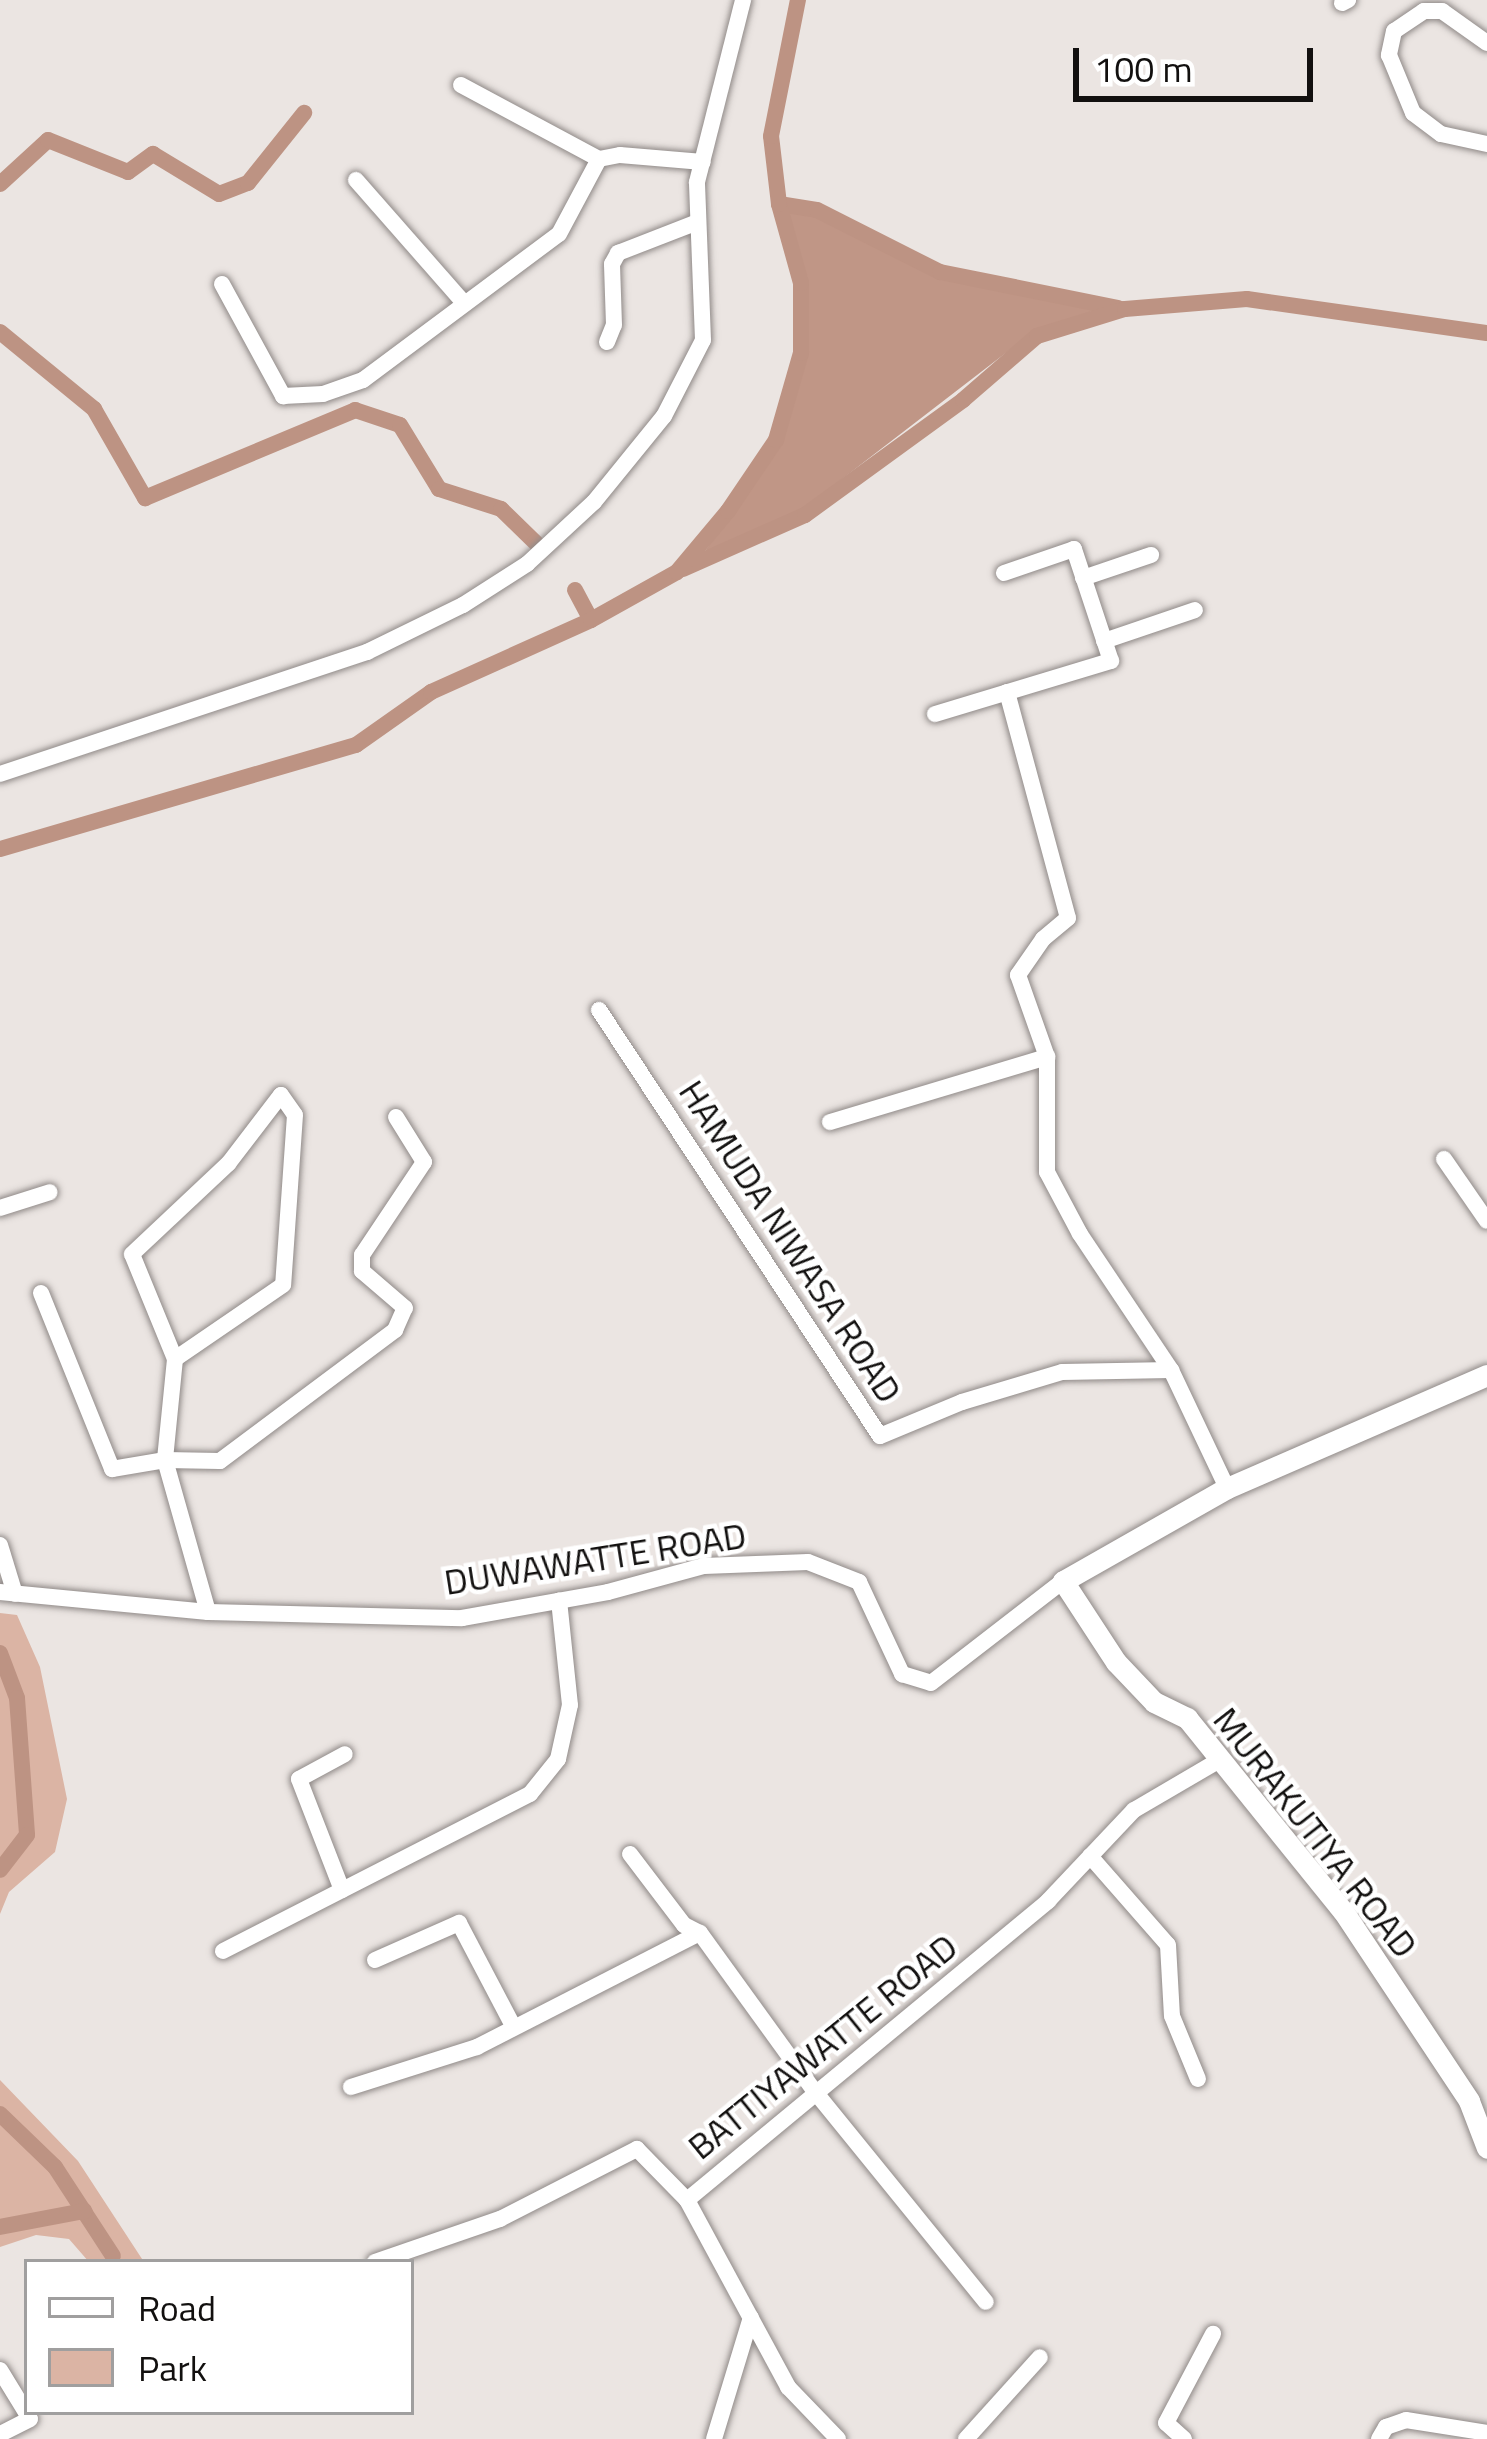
<!DOCTYPE html>
<style>
body{margin:0}
#map{position:relative;width:1487px;height:2439px;overflow:hidden;background:#ebe5e2;font-family:"Titillium Web",sans-serif}
div>[style]{position:absolute}
.green>*{inset:0;background:#dbb4a4}
.forest>*{inset:0;background:#c09686}
.canal>*{height:16px;margin:-8px;padding:0 8px;transform-origin:8px;border-radius:8px;background:#bd9383}
.roads{filter:drop-shadow(0 0 3px #908a88) drop-shadow(0 0 3px #908a88)}
.minor>*{height:16px;margin:-8px;padding:0 8px;transform-origin:8px;border-radius:8px;background:#fff}
.tertiary>*{height:21px;margin:-10.5px;padding:0 10.5px;transform-origin:10.5px;border-radius:10.5px;background:#fff}
span{translate:-50% -50%;white-space:nowrap;text-align:center;line-height:1.15;-webkit-text-stroke:9px #fff;paint-order:stroke}
.street-label{font-size:36px;color:#12100f}
.legend{position:absolute;left:24px;top:2259px;width:390px;height:156px;box-sizing:border-box;background:#fff;border:3px solid #a09f9f;margin:0;padding:15px 21px;list-style:none;font-size:36px;color:#12100f}
.legend li{display:flex;align-items:center;gap:24px;height:60px}
.legend b{width:60px;border:3px solid #a09f9f}
.scale{position:absolute;left:1073px;top:48px;width:240px;height:54px;box-sizing:border-box;border:6px solid #12100f;border-top:0;padding-left:15px;font-size:36px;line-height:42px;white-space:nowrap;color:#12100f;-webkit-text-stroke:9px #fff;paint-order:stroke}
</style>
<div id="map">
<div class="green">
<i style="clip-path:polygon(0 1613px,17px 1615px,40px 1667px,67px 1799px,55px 1852px,9px 1892px,0 1914px)"></i>
<i style="clip-path:polygon(0 2080px,78px 2161px,144px 2262px,89px 2262px,69px 2239px,36px 2235px,0 2247px)"></i>
</div>
<div class="forest">
<i style="clip-path:polygon(786px 210px,818px 216px,937px 277px,1096px 310px,1037px 329px,803px 509px,703px 554px,782px 440px,806px 354px,807px 285px)"></i>
</div>
<div class="canal">
<i style="left:0;top:184px;width:65px;rotate:-42.5deg"></i>
<i style="left:48px;top:140px;width:86px;rotate:21.8deg"></i>
<i style="left:128px;top:172px;width:31px;rotate:-36deg"></i>
<i style="left:153px;top:154px;width:77px;rotate:31.2deg"></i>
<i style="left:219px;top:194px;width:31px;rotate:-21deg"></i>
<i style="left:248px;top:183px;width:90px;rotate:-51.3deg"></i>
<i style="left:779px;top:204px;width:38px;rotate:9deg"></i>
<i style="left:817px;top:210px;width:138px;rotate:26.8deg"></i>
<i style="left:940px;top:272px;width:182px;rotate:11.4deg"></i>
<i style="left:0;top:332px;width:122px;rotate:39.3deg"></i>
<i style="left:94px;top:409px;width:103px;rotate:60.2deg"></i>
<i style="left:145px;top:498px;width:228px;rotate:-22.7deg"></i>
<i style="left:355px;top:410px;width:47px;rotate:18.4deg"></i>
<i style="left:400px;top:425px;width:75px;rotate:58.6deg"></i>
<i style="left:439px;top:489px;width:65px;rotate:17.9deg"></i>
<i style="left:501px;top:509px;width:49px;rotate:44.2deg"></i>
<i style="left:683px;top:569px;width:133px;rotate:-23.9deg"></i>
<i style="left:805px;top:515px;width:195px;rotate:-36deg"></i>
<i style="left:963px;top:400px;width:98px;rotate:-40.9deg"></i>
<i style="left:1037px;top:336px;width:92px;rotate:-17.1deg"></i>
<i style="left:1125px;top:309px;width:122px;rotate:-4.7deg"></i>
<i style="left:1247px;top:299px;width:242px;rotate:8.1deg"></i>
<i style="left:575px;top:590px;width:34px;rotate:62deg"></i>
<i style="left:0;top:849px;width:371px;rotate:-16.3deg"></i>
<i style="left:356px;top:745px;width:92px;rotate:-35.2deg"></i>
<i style="left:431px;top:692px;width:175px;rotate:-24.2deg"></i>
<i style="left:591px;top:620px;width:98px;rotate:-29.2deg"></i>
<i style="left:677px;top:572px;width:80px;rotate:-50.1deg"></i>
<i style="left:728px;top:511px;width:86px;rotate:-55.9deg"></i>
<i style="left:776px;top:440px;width:91px;rotate:-74deg"></i>
<i style="left:801px;top:353px;width:70px;rotate:-90deg"></i>
<i style="left:801px;top:283px;width:82px;rotate:-105.6deg"></i>
<i style="left:779px;top:204px;width:68px;rotate:-96.7deg"></i>
<i style="left:771px;top:136px;width:139px;rotate:-78.8deg"></i>
<i style="left:0;top:1653px;width:48px;rotate:69.3deg"></i>
<i style="left:17px;top:1698px;width:137px;rotate:85.8deg"></i>
<i style="left:27px;top:1835px;width:44px;rotate:127.6deg"></i>
<i style="left:0;top:2114px;width:76px;rotate:43.9deg"></i>
<i style="left:55px;top:2167px;width:106px;rotate:56.9deg"></i>
<i style="left:0;top:2227px;width:86px;rotate:-10.8deg"></i>
</div>
<div class="roads">
<div class="minor">
<i style="left:1342px;top:3px;width:7px;rotate:-27deg"></i>
<i style="left:1487px;top:43px;width:55px;rotate:-144.6deg"></i>
<i style="left:1442px;top:11px;width:18px;rotate:180deg"></i>
<i style="left:1424px;top:11px;width:36px;rotate:146deg"></i>
<i style="left:1394px;top:31px;width:25px;rotate:102deg"></i>
<i style="left:1389px;top:55px;width:63px;rotate:67.5deg"></i>
<i style="left:1413px;top:113px;width:35px;rotate:37deg"></i>
<i style="left:1441px;top:134px;width:47px;rotate:12.3deg"></i>
<i style="left:461px;top:85px;width:157px;rotate:28.2deg"></i>
<i style="left:599px;top:159px;width:21px;rotate:-11deg"></i>
<i style="left:620px;top:155px;width:83px;rotate:4.8deg"></i>
<i style="left:356px;top:180px;width:162px;rotate:48.7deg"></i>
<i style="left:222px;top:284px;width:128px;rotate:61.4deg"></i>
<i style="left:283px;top:396px;width:40px;rotate:-2.9deg"></i>
<i style="left:323px;top:394px;width:42px;rotate:-19.3deg"></i>
<i style="left:363px;top:380px;width:244px;rotate:-36.7deg"></i>
<i style="left:559px;top:234px;width:85px;rotate:-61.9deg"></i>
<i style="left:607px;top:342px;width:18px;rotate:-68deg"></i>
<i style="left:614px;top:325px;width:61px;rotate:-91.9deg"></i>
<i style="left:612px;top:264px;width:13px;rotate:-61deg"></i>
<i style="left:618px;top:253px;width:83px;rotate:-21.3deg"></i>
<i style="left:1083px;top:578px;width:72px;rotate:-18.7deg"></i>
<i style="left:1104px;top:641px;width:96px;rotate:-18.8deg"></i>
<i style="left:1007px;top:692px;width:234px;rotate:74.9deg"></i>
<i style="left:1068px;top:918px;width:33px;rotate:140deg"></i>
<i style="left:1043px;top:939px;width:44px;rotate:124.8deg"></i>
<i style="left:1018px;top:975px;width:87px;rotate:70.5deg"></i>
<i style="left:1047px;top:1057px;width:115px;rotate:90deg"></i>
<i style="left:1047px;top:1172px;width:70px;rotate:62deg"></i>
<i style="left:1080px;top:1234px;width:164px;rotate:56.2deg"></i>
<i style="left:1171px;top:1370px;width:131px;rotate:64.6deg"></i>
<i style="left:935px;top:714px;width:184px;rotate:-16.8deg"></i>
<i style="left:1111px;top:661px;width:118px;rotate:-108.3deg"></i>
<i style="left:1074px;top:549px;width:74px;rotate:161.1deg"></i>
<i style="left:0;top:774px;width:387px;rotate:-18.4deg"></i>
<i style="left:367px;top:652px;width:107px;rotate:-26.1deg"></i>
<i style="left:463px;top:605px;width:76px;rotate:-32.6deg"></i>
<i style="left:527px;top:564px;width:91px;rotate:-42.8deg"></i>
<i style="left:594px;top:502px;width:111px;rotate:-50.9deg"></i>
<i style="left:664px;top:416px;width:85px;rotate:-62.8deg"></i>
<i style="left:703px;top:340px;width:158px;rotate:-92.2deg"></i>
<i style="left:697px;top:182px;width:188px;rotate:-75.8deg"></i>
<i style="left:599px;top:1010px;width:510px;rotate:56.59deg"></i>
<i style="left:880px;top:1436px;width:89px;rotate:-22.5deg"></i>
<i style="left:962px;top:1402px;width:104px;rotate:-16.7deg"></i>
<i style="left:1062px;top:1372px;width:109px;rotate:-1.1deg"></i>
<i style="left:830px;top:1122px;width:227px;rotate:-16.7deg"></i>
<i style="left:1444px;top:1159px;width:75px;rotate:55.3deg"></i>
<i style="left:0;top:1208px;width:52px;rotate:-17.7deg"></i>
<i style="left:41px;top:1293px;width:190px;rotate:68deg"></i>
<i style="left:112px;top:1469px;width:54px;rotate:-9.6deg"></i>
<i style="left:165px;top:1460px;width:55px;rotate:1deg"></i>
<i style="left:220px;top:1461px;width:219px;rotate:-36.8deg"></i>
<i style="left:395px;top:1330px;width:24px;rotate:-66deg"></i>
<i style="left:405px;top:1308px;width:57px;rotate:-139.3deg"></i>
<i style="left:362px;top:1271px;width:16px;rotate:-90deg"></i>
<i style="left:362px;top:1255px;width:112px;rotate:-56.3deg"></i>
<i style="left:424px;top:1162px;width:53px;rotate:-121.9deg"></i>
<i style="left:175px;top:1359px;width:113px;rotate:-112.3deg"></i>
<i style="left:132px;top:1254px;width:132px;rotate:-43.2deg"></i>
<i style="left:228px;top:1164px;width:87px;rotate:-52.5deg"></i>
<i style="left:281px;top:1095px;width:24px;rotate:55deg"></i>
<i style="left:295px;top:1115px;width:170px;rotate:94deg"></i>
<i style="left:283px;top:1285px;width:131px;rotate:145.6deg"></i>
<i style="left:175px;top:1359px;width:101px;rotate:95.7deg"></i>
<i style="left:165px;top:1460px;width:158px;rotate:74.2deg"></i>
<i style="left:0;top:1545px;width:51px;rotate:73deg"></i>
<i style="left:0;top:1592px;width:209px;rotate:5.5deg"></i>
<i style="left:208px;top:1612px;width:254px;rotate:1.4deg"></i>
<i style="left:462px;top:1618px;width:148px;rotate:-10.1deg"></i>
<i style="left:608px;top:1592px;width:99px;rotate:-15.2deg"></i>
<i style="left:704px;top:1566px;width:104px;rotate:-2.2deg"></i>
<i style="left:808px;top:1562px;width:55px;rotate:21.4deg"></i>
<i style="left:859px;top:1582px;width:102px;rotate:64.9deg"></i>
<i style="left:902px;top:1674px;width:30px;rotate:17deg"></i>
<i style="left:931px;top:1683px;width:167px;rotate:-37.7deg"></i>
<i style="left:630px;top:1854px;width:89px;rotate:52.7deg"></i>
<i style="left:684px;top:1925px;width:18px;rotate:27deg"></i>
<i style="left:700px;top:1933px;width:198px;rotate:54.1deg"></i>
<i style="left:816px;top:2093px;width:269px;rotate:50.9deg"></i>
<i style="left:1090px;top:1856px;width:118px;rotate:48.8deg"></i>
<i style="left:1168px;top:1945px;width:71px;rotate:86.8deg"></i>
<i style="left:1172px;top:2016px;width:68px;rotate:67.6deg"></i>
<i style="left:342px;top:1890px;width:119px;rotate:-111.2deg"></i>
<i style="left:299px;top:1779px;width:52px;rotate:-28.5deg"></i>
<i style="left:223px;top:1951px;width:345px;rotate:-27.1deg"></i>
<i style="left:530px;top:1794px;width:45px;rotate:-51.3deg"></i>
<i style="left:558px;top:1759px;width:55px;rotate:-77.5deg"></i>
<i style="left:570px;top:1705px;width:105px;rotate:-96deg"></i>
<i style="left:375px;top:1960px;width:92px;rotate:-23.8deg"></i>
<i style="left:459px;top:1923px;width:116px;rotate:62.3deg"></i>
<i style="left:351px;top:2087px;width:132px;rotate:-17.6deg"></i>
<i style="left:477px;top:2047px;width:250px;rotate:-27.1deg"></i>
<i style="left:687px;top:2200px;width:213px;rotate:61.6deg"></i>
<i style="left:788px;top:2387px;width:72px;rotate:46.1deg"></i>
<i style="left:375px;top:2262px;width:132px;rotate:-19deg"></i>
<i style="left:500px;top:2219px;width:154px;rotate:-27.1deg"></i>
<i style="left:637px;top:2149px;width:71px;rotate:45.6deg"></i>
<i style="left:687px;top:2200px;width:469px;rotate:-39.6deg"></i>
<i style="left:1048px;top:1901px;width:125px;rotate:-46.6deg"></i>
<i style="left:1134px;top:1810px;width:97px;rotate:-30.3deg"></i>
<i style="left:0;top:2370px;width:57px;rotate:58.5deg"></i>
<i style="left:30px;top:2419px;width:34px;rotate:153deg"></i>
<i style="left:714px;top:2439px;width:127px;rotate:-73.1deg"></i>
<i style="left:966px;top:2439px;width:110px;rotate:-47.9deg"></i>
<i style="left:1184px;top:2439px;width:24px;rotate:-138deg"></i>
<i style="left:1166px;top:2423px;width:101px;rotate:-62.2deg"></i>
<i style="left:1379px;top:2439px;width:14px;rotate:-60deg"></i>
<i style="left:1386px;top:2427px;width:21px;rotate:-19deg"></i>
<i style="left:1406px;top:2420px;width:82px;rotate:9.1deg"></i>
</div>
<div class="tertiary">
<i style="left:1487px;top:1375px;width:283px;rotate:156.5deg"></i>
<i style="left:1227px;top:1488px;width:189px;rotate:150.4deg"></i>
<i style="left:1063px;top:1581px;width:97px;rotate:56.8deg"></i>
<i style="left:1116px;top:1662px;width:55px;rotate:46.5deg"></i>
<i style="left:1154px;top:1702px;width:37px;rotate:26deg"></i>
<i style="left:1187px;top:1718px;width:248px;rotate:51.1deg"></i>
<i style="left:1343px;top:1911px;width:228px;rotate:56.4deg"></i>
<i style="left:1469px;top:2101px;width:50px;rotate:69deg"></i>
</div>
</div>
<div class="street-label">
<span style="left:791px;top:1241px;rotate:57deg">HAMUDA NIWASA ROAD</span>
<span style="left:595px;top:1558px;rotate:-9deg">DUWAWATTE ROAD</span>
<span style="left:1316px;top:1832px;rotate:52deg">MURAKUTIYA ROAD</span>
<span style="left:822px;top:2046px;rotate:-39deg">BATTIYAWATTE ROAD</span>
</div>
<ul class="legend">
<li><b style="height:15px;background:#fff"></b>Road</li>
<li><b style="height:33px;background:#dbb4a4"></b>Park</li>
</ul>
<div class="scale">100 m</div>
</div>
